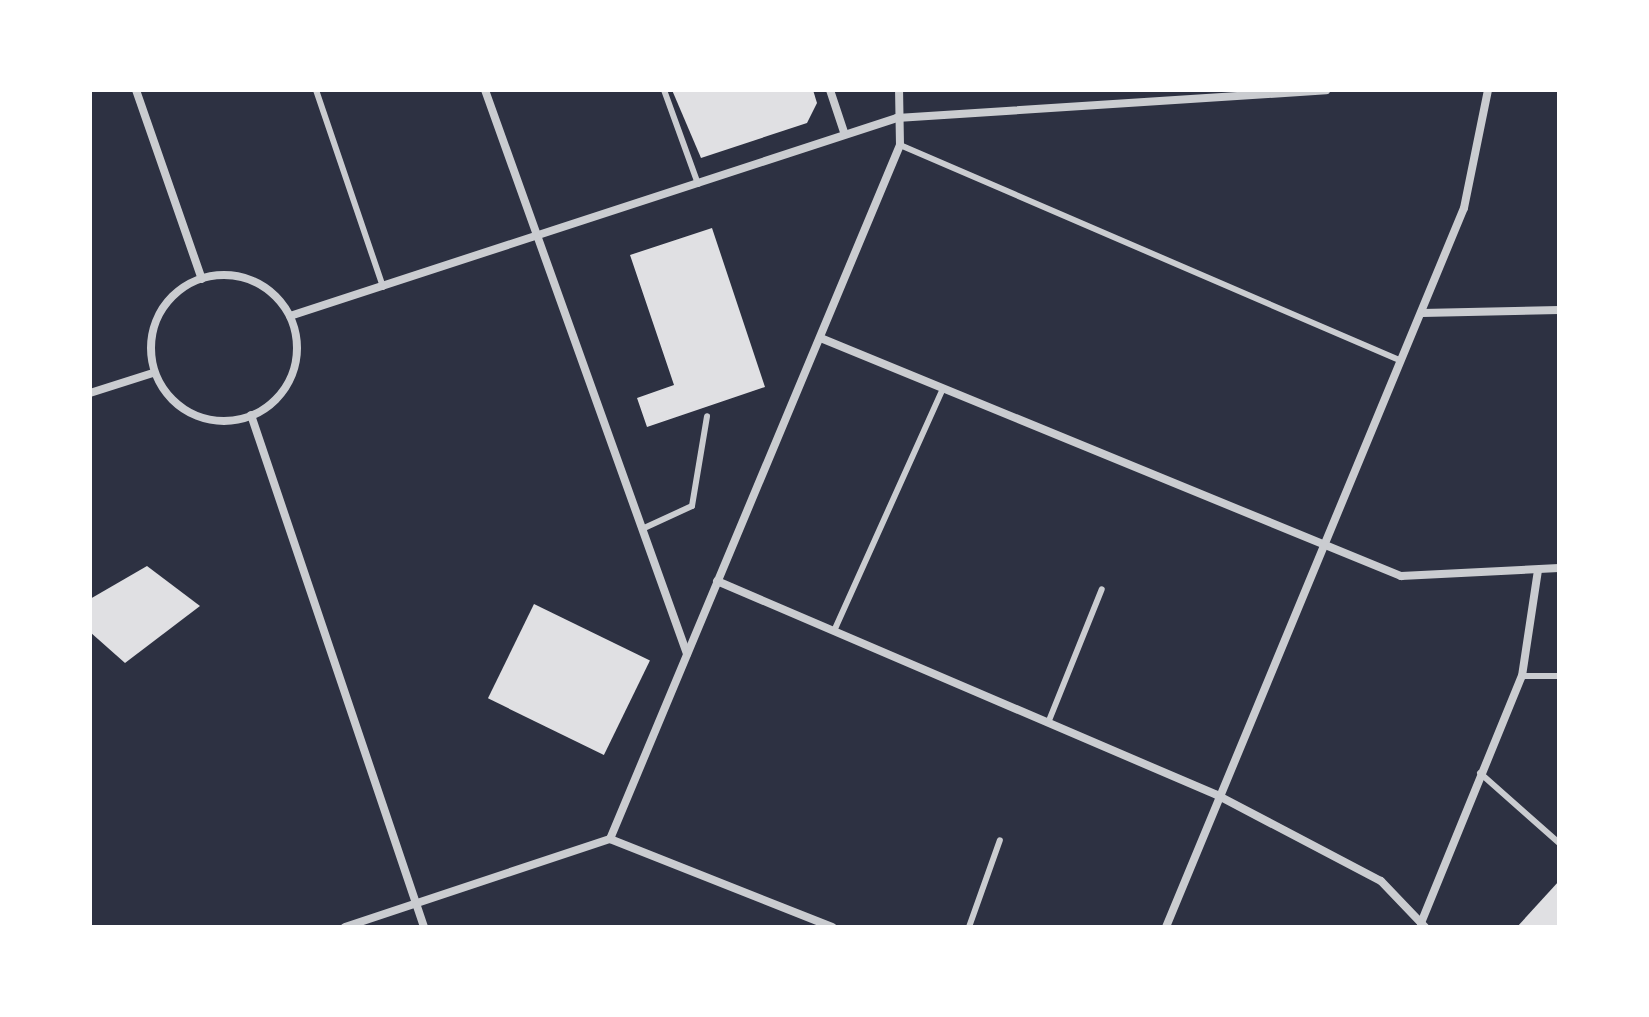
<!DOCTYPE html>
<style>
body{margin:0}
#map{position:relative;width:1649px;height:1017px;overflow:hidden;background:#2d3142;font-family:"Asap Condensed",sans-serif}
div>[style]{position:absolute}
.building>*{inset:0;background:#e0e0e3;transform-origin:0 0}
.service>*{height:6px;margin:-3px;padding:0 3px;transform-origin:3px;border-radius:3px;background:#caccd0}
.minor>*{height:8px;margin:-4px;padding:0 4px;transform-origin:4px;border-radius:4px;background:#caccd0}
.minor>.ring{margin:-4px;padding:0;box-sizing:content-box;background:none;border:8px solid #caccd0;border-radius:50%}
span{translate:-50% -50%;white-space:nowrap;text-align:center;line-height:1.15;-webkit-text-stroke:6px #fff;paint-order:stroke}
.frame{position:absolute;inset:0;border:92px solid #fff;pointer-events:none}
</style>
<div id="map">
<div class="building">
<i style="clip-path:polygon(672px 90px,813px 90px,817px 103px,807px 123px,701px 158px)"></i>
<i style="clip-path:polygon(712px 228px,765px 387px,647px 427px,637px 398px,674px 385px,630px 255px)"></i>
<i style="clip-path:polygon(147px 566px,200px 606px,125px 663px,90px 632px,90px 599px)"></i>
<i style="left:534px;top:604px;width:129px;height:105px;rotate:26deg"></i>
<i style="clip-path:polygon(1559px 881px,1559px 927px,1517px 927px)"></i>
</div>
<div class="service">
<i style="left:316px;top:90px;width:208px;rotate:71.2deg"></i>
<i style="left:664px;top:90px;width:100px;rotate:70.1deg"></i>
<i style="left:900px;top:145px;width:543px;rotate:23.31deg"></i>
<i style="left:642px;top:529px;width:55px;rotate:-24.7deg"></i>
<i style="left:692px;top:506px;width:91px;rotate:-80.5deg"></i>
<i style="left:834px;top:631px;width:266px;rotate:-65.8deg"></i>
<i style="left:1522px;top:676px;width:37px"></i>
<i style="left:1048px;top:723px;width:144px;rotate:-68.1deg"></i>
<i style="left:1480px;top:773px;width:106px;rotate:41.5deg"></i>
<i style="left:969px;top:927px;width:92px;rotate:-70.4deg"></i>
</div>
<div class="minor">
<i style="left:136px;top:90px;width:200px;rotate:70.8deg"></i>
<i style="left:485px;top:90px;width:599px;rotate:70.29deg"></i>
<i style="left:830px;top:90px;width:44px;rotate:71.6deg"></i>
<i class="ring" style="left:151px;top:275px;width:138px;height:138px"></i>
<i style="left:1422px;top:313px;width:137px;rotate:-1.3deg"></i>
<i style="left:290px;top:316px;width:638px;rotate:-18.07deg"></i>
<i style="left:897px;top:118px;width:430px;rotate:-3.7deg"></i>
<i style="left:823px;top:339px;width:625px;rotate:22.3deg"></i>
<i style="left:1401px;top:576px;width:158px;rotate:-2.9deg"></i>
<i style="left:90px;top:393px;width:66px;rotate:-17.6deg"></i>
<i style="left:251px;top:415px;width:540px;rotate:71.33deg"></i>
<i style="left:717px;top:581px;width:544px;rotate:23.17deg"></i>
<i style="left:1217px;top:795px;width:185px;rotate:27.7deg"></i>
<i style="left:1381px;top:881px;width:64px;rotate:46.3deg"></i>
<i style="left:610px;top:839px;width:239px;rotate:21.6deg"></i>
<i style="left:1421px;top:923px;width:267px;rotate:-67.8deg"></i>
<i style="left:1522px;top:676px;width:107px;rotate:-81.4deg"></i>
<i style="left:345px;top:927px;width:279px;rotate:-18.4deg"></i>
<i style="left:610px;top:839px;width:752px;rotate:-67.32deg"></i>
<i style="left:900px;top:145px;width:55px;rotate:-91deg"></i>
<i style="left:1166px;top:927px;width:778px;rotate:-67.49deg"></i>
<i style="left:1464px;top:208px;width:120px;rotate:-78.5deg"></i>
</div>
<div class="frame"></div>
</div>
